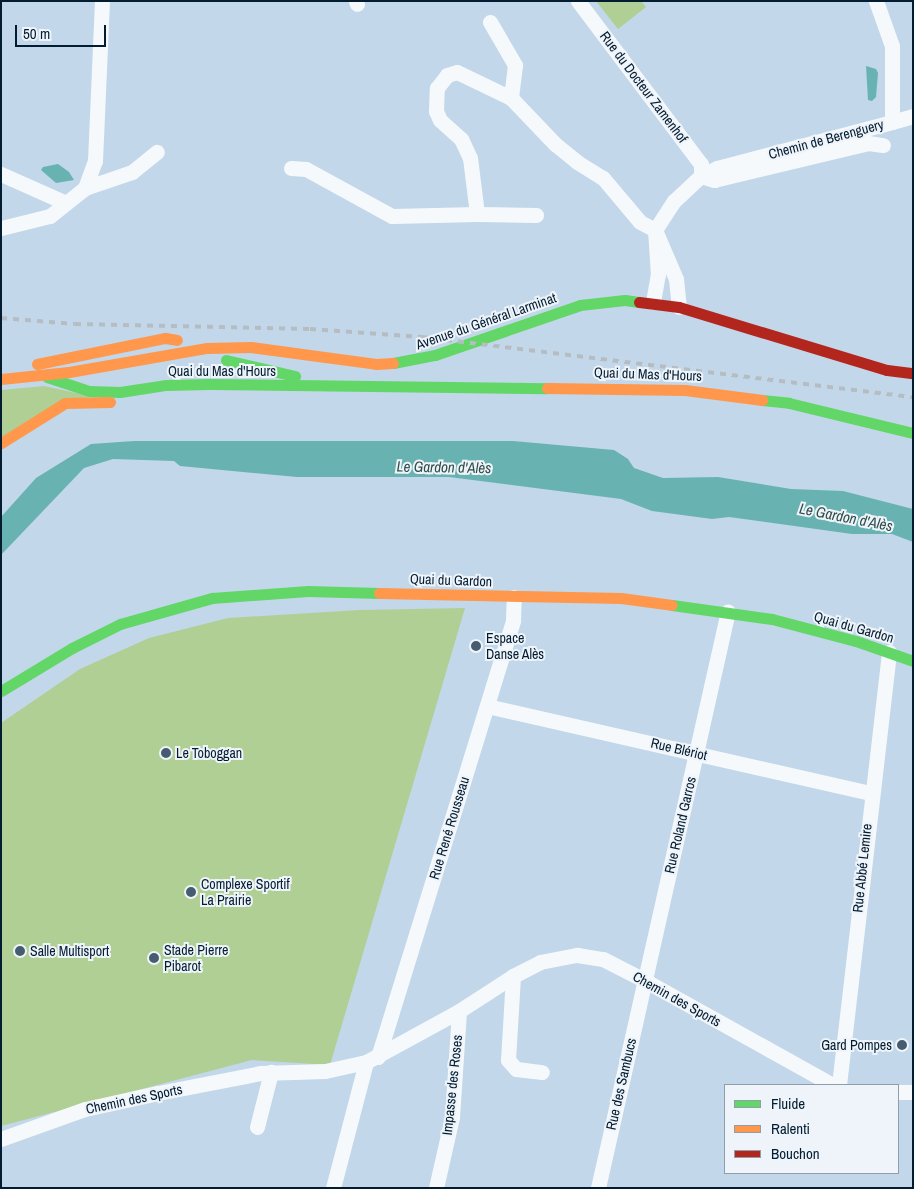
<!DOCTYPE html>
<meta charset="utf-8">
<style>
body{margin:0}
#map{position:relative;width:914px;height:1189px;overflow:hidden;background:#c2d7e9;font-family:"Archivo Narrow",sans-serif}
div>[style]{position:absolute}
.green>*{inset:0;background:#b0cf94}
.water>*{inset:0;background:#68b3b1}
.street>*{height:15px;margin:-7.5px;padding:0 7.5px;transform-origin:7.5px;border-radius:7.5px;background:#f6f9fc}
.fast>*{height:11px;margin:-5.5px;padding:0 5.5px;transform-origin:5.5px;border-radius:5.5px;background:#63d668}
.slow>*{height:11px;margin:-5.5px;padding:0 5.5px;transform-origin:5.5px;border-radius:5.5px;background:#ff974d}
.jam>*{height:11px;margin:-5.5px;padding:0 5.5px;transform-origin:5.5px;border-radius:5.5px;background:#b3261e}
.rail>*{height:4px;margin-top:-2px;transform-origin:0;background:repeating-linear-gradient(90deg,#b6bdc2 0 6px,transparent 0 12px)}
.dots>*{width:14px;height:14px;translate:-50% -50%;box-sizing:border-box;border:2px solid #eef4fa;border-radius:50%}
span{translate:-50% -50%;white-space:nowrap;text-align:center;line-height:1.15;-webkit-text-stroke:4px #eef4fa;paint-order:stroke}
.street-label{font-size:14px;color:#031c30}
.poi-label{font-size:14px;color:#031c30}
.left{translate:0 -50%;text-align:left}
.right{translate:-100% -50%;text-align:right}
.water-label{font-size:15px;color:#2e4c48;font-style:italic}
.frame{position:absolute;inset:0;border:2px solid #031c30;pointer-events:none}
.legend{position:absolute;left:724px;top:1084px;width:175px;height:90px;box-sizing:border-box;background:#eef4fa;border:1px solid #909ea9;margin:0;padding:6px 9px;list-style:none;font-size:15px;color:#031c30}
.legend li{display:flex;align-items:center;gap:10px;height:25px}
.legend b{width:25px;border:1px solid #909ea9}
.scale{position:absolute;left:15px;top:25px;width:91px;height:22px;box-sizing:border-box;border:2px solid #031c30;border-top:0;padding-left:6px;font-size:15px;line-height:18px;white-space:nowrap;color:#031c30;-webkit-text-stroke:4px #eef4fa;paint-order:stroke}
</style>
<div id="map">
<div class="green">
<i style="clip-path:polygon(596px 1px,641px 1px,646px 7px,618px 29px)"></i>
<i style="clip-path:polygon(44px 386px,90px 396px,1px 437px,1px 390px)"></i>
<i style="clip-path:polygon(465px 608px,330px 1065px,252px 1060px,1px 1126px,1px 723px,80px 669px,149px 638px,228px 618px,359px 610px)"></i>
</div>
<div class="water">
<i style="clip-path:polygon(866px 66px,876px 69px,878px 73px,876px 97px,872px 101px,868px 100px)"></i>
<i style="clip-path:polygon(58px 164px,69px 172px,74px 180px,56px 183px,41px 170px,43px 167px)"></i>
<i style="clip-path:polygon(134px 441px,513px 441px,614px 450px,628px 459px,634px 468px,663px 478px,718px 477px,791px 489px,843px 491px,913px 509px,913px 542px,892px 534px,852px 534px,729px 517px,712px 519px,652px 511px,621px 499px,449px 477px,297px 477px,180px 466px,174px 461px,113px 459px,84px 468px,1px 555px,1px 517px,36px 478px,91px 444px)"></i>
</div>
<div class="street">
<i style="left:356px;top:1px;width:3px;rotate:72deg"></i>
<i style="left:578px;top:1px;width:204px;rotate:53deg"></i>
<i style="left:701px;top:164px;width:12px;rotate:90deg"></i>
<i style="left:701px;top:176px;width:18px;rotate:-27deg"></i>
<i style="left:717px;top:168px;width:181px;rotate:-14.7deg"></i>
<i style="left:892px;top:122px;width:76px;rotate:-90deg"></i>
<i style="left:892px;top:46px;width:48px;rotate:-109.6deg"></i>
<i style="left:490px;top:22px;width:50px;rotate:59.8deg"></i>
<i style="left:515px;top:65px;width:33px;rotate:97deg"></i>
<i style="left:892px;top:122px;width:22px;rotate:-16deg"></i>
<i style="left:291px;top:168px;width:15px;rotate:4deg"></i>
<i style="left:306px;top:169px;width:98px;rotate:28.7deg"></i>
<i style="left:392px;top:216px;width:85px;rotate:-1.3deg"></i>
<i style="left:1px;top:174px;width:71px;rotate:24deg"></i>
<i style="left:85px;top:188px;width:50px;rotate:-18.8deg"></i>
<i style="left:132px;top:172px;width:32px;rotate:-39deg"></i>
<i style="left:536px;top:215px;width:59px;rotate:-179deg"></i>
<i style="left:477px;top:214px;width:56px;rotate:-97.1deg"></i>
<i style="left:470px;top:158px;width:21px;rotate:-115deg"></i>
<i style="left:461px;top:139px;width:28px;rotate:-138deg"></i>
<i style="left:440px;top:120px;width:10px;rotate:-114deg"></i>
<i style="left:436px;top:111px;width:23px;rotate:-88deg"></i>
<i style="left:437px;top:88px;width:16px;rotate:-52deg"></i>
<i style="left:447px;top:75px;width:10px;rotate:-17deg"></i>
<i style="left:457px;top:72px;width:60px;rotate:25.7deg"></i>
<i style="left:511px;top:98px;width:64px;rotate:46.3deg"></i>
<i style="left:555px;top:144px;width:28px;rotate:39deg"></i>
<i style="left:577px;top:162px;width:31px;rotate:32deg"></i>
<i style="left:603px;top:178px;width:57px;rotate:49.9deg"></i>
<i style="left:640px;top:222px;width:17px;rotate:28deg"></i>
<i style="left:655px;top:230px;width:35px;rotate:-57deg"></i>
<i style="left:674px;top:201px;width:37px;rotate:-43deg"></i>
<i style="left:701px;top:176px;width:14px;rotate:17deg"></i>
<i style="left:714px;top:180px;width:158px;rotate:-13.5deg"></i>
<i style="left:868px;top:143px;width:15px;rotate:8deg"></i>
<i style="left:1px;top:228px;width:50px;rotate:-13.8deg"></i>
<i style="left:50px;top:216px;width:45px;rotate:-38.7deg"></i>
<i style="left:85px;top:188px;width:29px;rotate:-70deg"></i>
<i style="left:95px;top:161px;width:160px;rotate:-87.5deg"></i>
<i style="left:653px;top:302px;width:27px;rotate:-80deg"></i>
<i style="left:658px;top:275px;width:45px;rotate:-93.8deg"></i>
<i style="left:655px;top:230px;width:53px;rotate:66.8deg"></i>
<i style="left:676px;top:279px;width:28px;rotate:84deg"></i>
<i style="left:487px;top:706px;width:394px;rotate:12.8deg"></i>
<i style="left:513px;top:976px;width:84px;rotate:93.4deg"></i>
<i style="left:508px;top:1060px;width:12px;rotate:48deg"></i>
<i style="left:516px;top:1069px;width:26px;rotate:7deg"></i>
<i style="left:378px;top:1057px;width:457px;rotate:-72.8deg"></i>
<i style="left:513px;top:620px;width:23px;rotate:-88deg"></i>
<i style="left:839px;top:1085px;width:436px;rotate:-83.4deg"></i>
<i style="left:898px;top:1092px;width:15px"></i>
<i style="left:257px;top:1127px;width:57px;rotate:-75.7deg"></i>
<i style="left:1px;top:1139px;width:89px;rotate:-19.7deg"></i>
<i style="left:85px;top:1109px;width:75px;rotate:-12.4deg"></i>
<i style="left:158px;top:1093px;width:105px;rotate:-11deg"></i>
<i style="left:261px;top:1073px;width:64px;rotate:-1.8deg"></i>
<i style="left:325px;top:1071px;width:42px;rotate:-12.4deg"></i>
<i style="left:366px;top:1062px;width:106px;rotate:-28.7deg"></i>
<i style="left:459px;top:1011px;width:64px;rotate:-32.9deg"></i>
<i style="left:513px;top:976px;width:30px;rotate:-27deg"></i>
<i style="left:540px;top:962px;width:38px;rotate:-11deg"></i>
<i style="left:577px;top:955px;width:26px;rotate:9deg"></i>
<i style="left:603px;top:959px;width:46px;rotate:27.1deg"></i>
<i style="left:644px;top:980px;width:216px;rotate:29.1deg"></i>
<i style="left:333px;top:1188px;width:130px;rotate:-75.3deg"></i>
<i style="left:436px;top:1188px;width:73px;rotate:-77.3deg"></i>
<i style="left:452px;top:1117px;width:106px;rotate:-86.2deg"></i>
<i style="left:598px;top:1188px;width:591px;rotate:-77.3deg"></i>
</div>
<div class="fast">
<i style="left:226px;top:360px;width:71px;rotate:13.1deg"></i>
<i style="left:393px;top:363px;width:43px;rotate:-10.8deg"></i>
<i style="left:435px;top:355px;width:153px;rotate:-19deg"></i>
<i style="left:580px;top:305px;width:45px;rotate:-6.3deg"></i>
<i style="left:625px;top:300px;width:14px;rotate:8deg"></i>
<i style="left:47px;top:377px;width:44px;rotate:18.4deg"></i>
<i style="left:89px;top:391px;width:31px;rotate:2deg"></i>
<i style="left:120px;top:392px;width:47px;rotate:-8.7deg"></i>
<i style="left:166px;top:385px;width:43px;rotate:-1.3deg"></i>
<i style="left:209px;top:384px;width:338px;rotate:0.7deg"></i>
<i style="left:762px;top:400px;width:27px;rotate:6deg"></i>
<i style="left:789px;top:403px;width:128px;rotate:13.6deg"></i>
<i style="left:672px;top:605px;width:101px;rotate:8deg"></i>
<i style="left:772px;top:619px;width:87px;rotate:14.7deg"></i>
<i style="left:856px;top:641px;width:60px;rotate:19.3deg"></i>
<i style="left:1px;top:691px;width:83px;rotate:-31.2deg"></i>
<i style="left:72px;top:648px;width:54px;rotate:-26.6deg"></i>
<i style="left:120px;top:624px;width:96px;rotate:-15.8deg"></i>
<i style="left:212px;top:598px;width:96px;rotate:-4.2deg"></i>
<i style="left:308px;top:591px;width:71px;rotate:1.6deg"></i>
</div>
<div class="slow">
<i style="left:37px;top:364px;width:131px;rotate:-11.5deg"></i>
<i style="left:165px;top:338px;width:12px;rotate:9deg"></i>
<i style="left:1px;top:379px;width:68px;rotate:-5.9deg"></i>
<i style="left:69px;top:372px;width:140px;rotate:-9.9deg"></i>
<i style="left:207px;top:348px;width:44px;rotate:-1.3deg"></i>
<i style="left:251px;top:347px;width:126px;rotate:7.7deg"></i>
<i style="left:376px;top:364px;width:17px;rotate:-3deg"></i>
<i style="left:547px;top:388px;width:138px;rotate:0.8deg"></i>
<i style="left:685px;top:390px;width:78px;rotate:7.4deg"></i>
<i style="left:1px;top:443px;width:75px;rotate:-32deg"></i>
<i style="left:65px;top:403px;width:45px;rotate:-1.3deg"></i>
<i style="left:379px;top:593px;width:242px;rotate:1.2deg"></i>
<i style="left:621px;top:598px;width:51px;rotate:7.8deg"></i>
</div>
<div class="jam">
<i style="left:639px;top:302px;width:40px;rotate:7.1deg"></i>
<i style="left:679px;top:307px;width:217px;rotate:16.9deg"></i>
<i style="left:887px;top:370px;width:26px;rotate:7deg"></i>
</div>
<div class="rail">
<i style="left:1px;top:318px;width:74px;rotate:4.6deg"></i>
<i style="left:75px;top:324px;width:235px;rotate:1.2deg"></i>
<i style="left:310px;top:329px;width:112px;rotate:4.1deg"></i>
<i style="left:422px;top:337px;width:495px;rotate:7deg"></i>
</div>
<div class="dots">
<i style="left:476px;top:646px;background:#465d71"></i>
<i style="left:166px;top:753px;background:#465d71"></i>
<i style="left:191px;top:892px;background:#465d71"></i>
<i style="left:20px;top:951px;background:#465d71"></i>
<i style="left:154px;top:958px;background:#465d71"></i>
<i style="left:902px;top:1045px;background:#465d71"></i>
</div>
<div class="street-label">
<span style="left:644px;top:87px;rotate:53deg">Rue du Docteur Zamenhof</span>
<span style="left:826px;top:139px;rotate:-15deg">Chemin de Berenguery</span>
<span style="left:486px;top:321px;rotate:-19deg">Avenue du Général Larminat</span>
<span style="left:222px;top:371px">Quai du Mas d'Hours</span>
<span style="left:648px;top:374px;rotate:2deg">Quai du Mas d'Hours</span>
<span style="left:451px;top:580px;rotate:2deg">Quai du Gardon</span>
<span style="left:854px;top:627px;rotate:16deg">Quai du Gardon</span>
<span style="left:679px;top:749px;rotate:13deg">Rue Blériot</span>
<span style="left:680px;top:825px;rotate:-77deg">Rue Roland Garros</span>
<span style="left:449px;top:828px;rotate:-73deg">Rue René Rousseau</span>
<span style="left:862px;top:868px;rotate:-84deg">Rue Abbé Lemire</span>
<span style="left:677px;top:999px;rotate:29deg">Chemin des Sports</span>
<span style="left:621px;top:1084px;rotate:-77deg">Rue des Sambucs</span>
<span style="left:452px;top:1085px;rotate:-84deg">Impasse des Roses</span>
<span style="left:134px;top:1099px;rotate:-12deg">Chemin des Sports</span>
</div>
<div class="poi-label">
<span class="left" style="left:486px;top:646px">Espace<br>Danse Alès</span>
<span class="left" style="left:176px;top:753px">Le Toboggan</span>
<span class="left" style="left:201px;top:892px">Complexe Sportif<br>La Prairie</span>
<span class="left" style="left:164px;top:958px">Stade Pierre<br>Pibarot</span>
<span class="left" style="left:30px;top:951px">Salle Multisport</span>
<span class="right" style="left:892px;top:1045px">Gard Pompes</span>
</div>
<div class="water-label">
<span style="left:444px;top:467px;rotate:1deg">Le Gardon d'Alès</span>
<span style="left:846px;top:517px;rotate:11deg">Le Gardon d'Alès</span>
</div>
<div class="frame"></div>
<ul class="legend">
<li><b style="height:6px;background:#63d668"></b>Fluide</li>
<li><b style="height:6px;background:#ff974d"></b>Ralenti</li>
<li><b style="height:6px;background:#b3261e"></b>Bouchon</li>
</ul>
<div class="scale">50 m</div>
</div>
